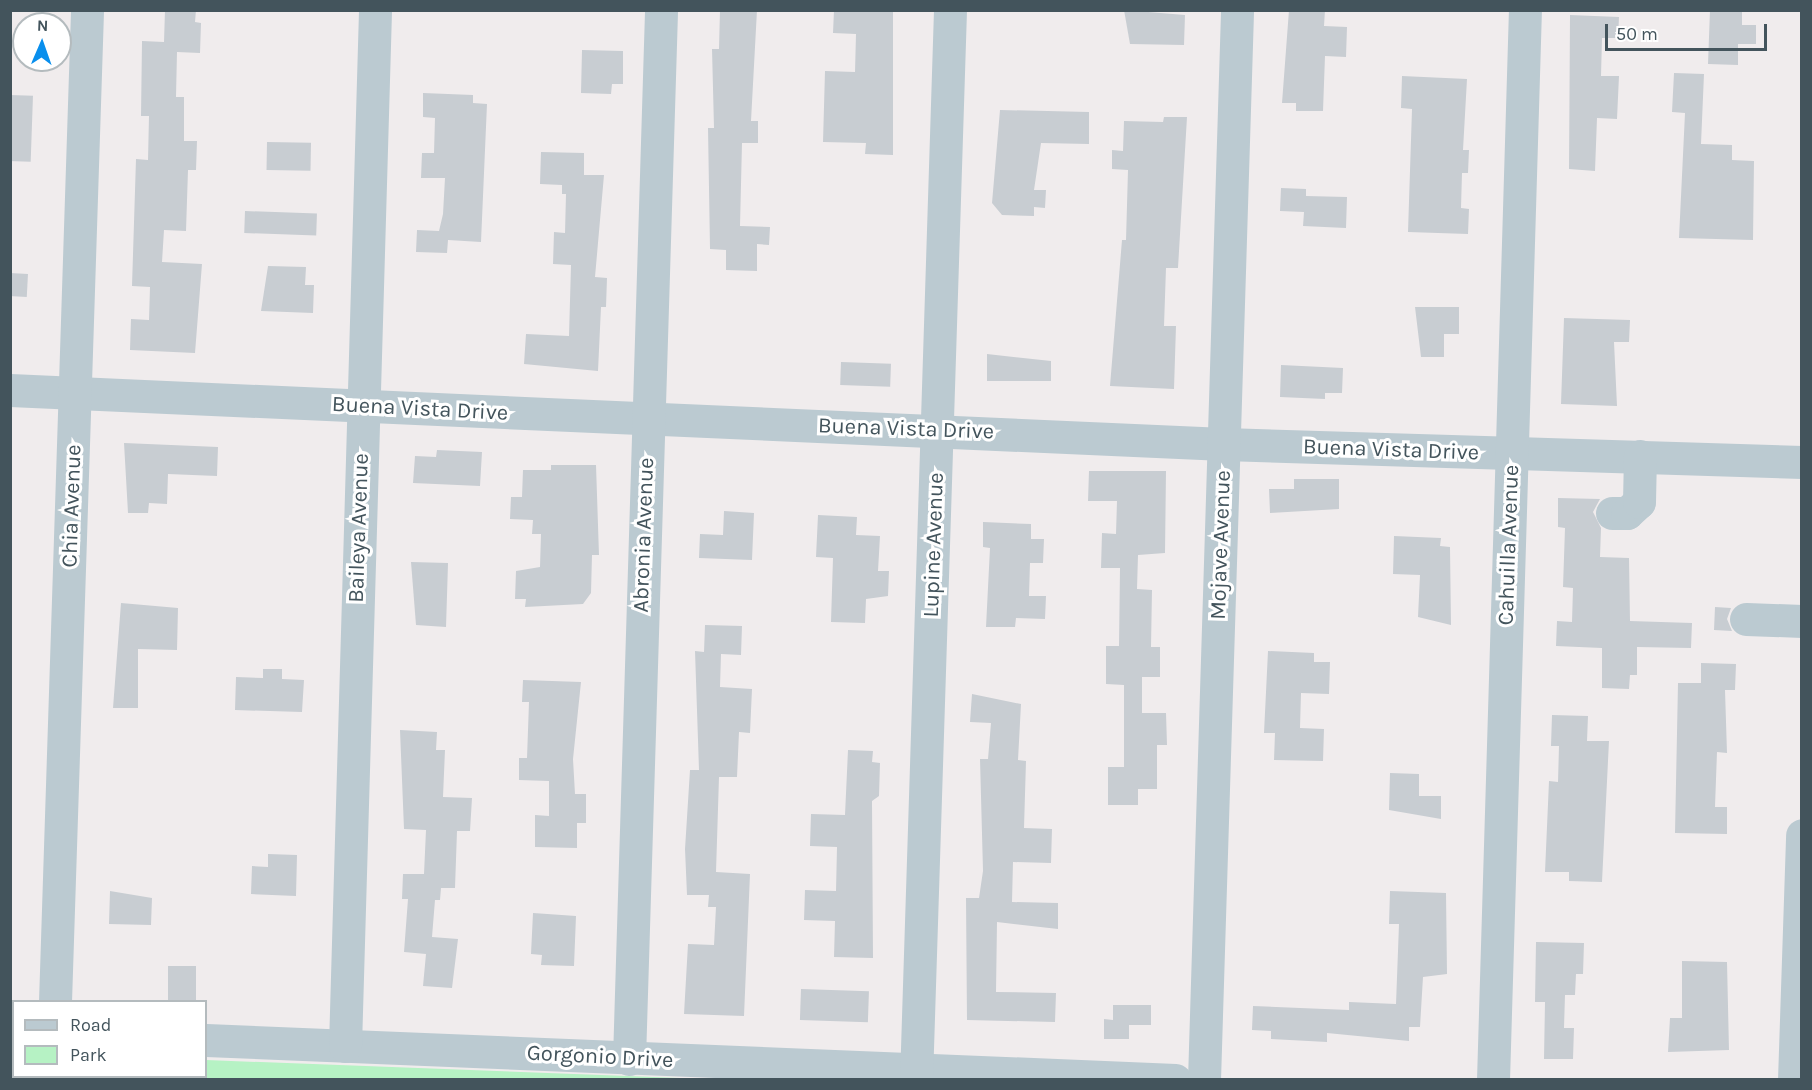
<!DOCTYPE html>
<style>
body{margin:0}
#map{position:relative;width:1812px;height:1090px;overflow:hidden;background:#f0eced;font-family:Karla,sans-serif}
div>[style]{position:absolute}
.green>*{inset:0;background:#b6f2c4}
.building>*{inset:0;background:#c8cdd2;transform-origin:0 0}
.minor>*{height:33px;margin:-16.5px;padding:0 16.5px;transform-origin:16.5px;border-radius:16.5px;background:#bbcad1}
span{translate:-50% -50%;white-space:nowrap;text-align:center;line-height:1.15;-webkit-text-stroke:6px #fff;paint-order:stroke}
.street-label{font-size:22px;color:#43545c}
.frame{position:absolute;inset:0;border:12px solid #43545c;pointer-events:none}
.legend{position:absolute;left:12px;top:1000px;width:195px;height:78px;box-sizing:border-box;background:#fff;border:2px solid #b4bbbe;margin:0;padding:8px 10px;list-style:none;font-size:18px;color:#43545c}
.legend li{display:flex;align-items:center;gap:12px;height:30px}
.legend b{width:30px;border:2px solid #b4bbbe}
.north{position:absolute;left:12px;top:12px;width:60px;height:60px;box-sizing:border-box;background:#fff;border:2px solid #b4bbbe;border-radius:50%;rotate:2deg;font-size:16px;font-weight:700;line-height:24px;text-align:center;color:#43545c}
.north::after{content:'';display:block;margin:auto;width:21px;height:27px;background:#098fed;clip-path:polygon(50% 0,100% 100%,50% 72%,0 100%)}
.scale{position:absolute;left:1605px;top:24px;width:162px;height:27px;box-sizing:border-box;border:3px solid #43545c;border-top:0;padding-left:8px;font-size:18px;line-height:21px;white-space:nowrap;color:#43545c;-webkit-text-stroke:4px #fff;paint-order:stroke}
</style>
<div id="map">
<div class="green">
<i style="clip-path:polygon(11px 1053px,14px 1076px,206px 1076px,206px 1060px,706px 1079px,11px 1080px)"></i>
</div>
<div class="building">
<i style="clip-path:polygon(165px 10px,196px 10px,195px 22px,201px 23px,200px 53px,177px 52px,176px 97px,184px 97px,184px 141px,197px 141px,196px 170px,188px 170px,186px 231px,164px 230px,162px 262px,202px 264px,195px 353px,130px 350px,131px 319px,149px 320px,150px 287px,132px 286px,136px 159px,148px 160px,149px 116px,141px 116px,142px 41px,164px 42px)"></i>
<i style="clip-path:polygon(720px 10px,757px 10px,751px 121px,758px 121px,758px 143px,742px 143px,740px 226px,770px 227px,769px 245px,757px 244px,757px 271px,726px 270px,726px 250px,710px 249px,708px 128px,714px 128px,712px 49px,719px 49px)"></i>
<i style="clip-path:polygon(834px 10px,893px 10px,893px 155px,865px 154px,866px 143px,823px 142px,825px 71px,855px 72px,856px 34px,833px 33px)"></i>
<i style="clip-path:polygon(1124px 10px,1185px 15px,1184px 45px,1130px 44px)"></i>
<i style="clip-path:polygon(1289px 10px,1325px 10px,1324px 26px,1347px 27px,1346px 57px,1325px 56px,1323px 111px,1296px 111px,1296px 103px,1282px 103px)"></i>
<i style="clip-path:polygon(1710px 10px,1742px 10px,1742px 25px,1756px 25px,1756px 44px,1738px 44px,1738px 65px,1708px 64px)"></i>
<i style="clip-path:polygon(1570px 15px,1619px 17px,1618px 38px,1602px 38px,1601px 76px,1619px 76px,1617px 119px,1597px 118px,1595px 171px,1569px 169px)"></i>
<i style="clip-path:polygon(582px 50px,623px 51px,623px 84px,612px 84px,611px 94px,581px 93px)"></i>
<i style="clip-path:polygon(1674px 73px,1704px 74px,1701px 144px,1732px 145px,1732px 160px,1754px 161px,1753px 240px,1679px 238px,1685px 113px,1672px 112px)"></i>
<i style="clip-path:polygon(1402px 76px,1467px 79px,1463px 150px,1469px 150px,1468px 173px,1462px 173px,1461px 208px,1469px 209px,1468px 234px,1408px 232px,1412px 109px,1401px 108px)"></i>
<i style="clip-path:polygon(423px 93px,473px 95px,473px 103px,487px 104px,481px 242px,448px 240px,447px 253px,416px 252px,417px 230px,439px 231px,443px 214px,445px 178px,421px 178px,422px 153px,434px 153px,435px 118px,423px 117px)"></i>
<i style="left:10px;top:95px;width:23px;height:66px;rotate:2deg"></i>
<i style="clip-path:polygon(1000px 110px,1089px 112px,1089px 144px,1041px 143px,1034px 190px,1046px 190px,1045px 208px,1034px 207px,1034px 216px,1002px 215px,992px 203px)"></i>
<i style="clip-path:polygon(1164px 117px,1187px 117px,1178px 268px,1166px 268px,1164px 326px,1176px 326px,1174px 389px,1110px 386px,1122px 240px,1126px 240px,1128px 170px,1112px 169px,1112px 150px,1123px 151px,1124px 121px,1163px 122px)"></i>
<i style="left:267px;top:142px;width:44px;height:28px;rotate:1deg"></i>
<i style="clip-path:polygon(541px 152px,584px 153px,584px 175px,604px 175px,595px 277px,607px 278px,606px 307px,601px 307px,598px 371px,524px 364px,526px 334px,569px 336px,571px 265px,553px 264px,554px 232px,565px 233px,566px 194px,562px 194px,562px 185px,540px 184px)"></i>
<i style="clip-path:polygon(1281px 188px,1306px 189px,1306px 196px,1347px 197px,1346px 228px,1303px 226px,1304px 212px,1280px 211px)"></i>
<i style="left:245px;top:211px;width:72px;height:22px;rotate:2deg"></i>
<i style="clip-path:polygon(268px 266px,306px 267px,305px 285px,314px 285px,313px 313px,261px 311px)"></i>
<i style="left:10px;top:273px;width:18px;height:23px;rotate:3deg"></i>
<i style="clip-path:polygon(1415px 307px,1459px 307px,1459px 334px,1444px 334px,1444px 357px,1421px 357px)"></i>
<i style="clip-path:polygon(1564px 318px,1630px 320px,1629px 342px,1614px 342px,1617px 406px,1561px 404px)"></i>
<i style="clip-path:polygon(987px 354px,1051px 361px,1051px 381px,987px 381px)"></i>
<i style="left:841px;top:362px;width:50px;height:23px;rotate:2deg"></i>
<i style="clip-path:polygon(1281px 365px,1343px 368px,1342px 393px,1325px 393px,1325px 399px,1280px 397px)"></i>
<i style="clip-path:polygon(124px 443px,218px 447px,217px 476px,168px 474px,167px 504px,149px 503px,148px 513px,128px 513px)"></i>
<i style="clip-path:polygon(437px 450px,482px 452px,480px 486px,413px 483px,415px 456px,436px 457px)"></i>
<i style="clip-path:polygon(551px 465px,596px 465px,599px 555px,592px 555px,591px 593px,583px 604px,525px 607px,526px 599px,515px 599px,516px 571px,540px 567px,541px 534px,532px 534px,533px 520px,510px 519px,511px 497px,522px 497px,523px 470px,551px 470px)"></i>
<i style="clip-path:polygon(1089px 471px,1166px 471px,1165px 553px,1138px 555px,1137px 589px,1152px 590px,1151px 647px,1160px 647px,1160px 677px,1142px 677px,1142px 713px,1166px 713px,1167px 745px,1157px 745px,1157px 789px,1138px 789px,1138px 805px,1108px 805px,1108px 767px,1124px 767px,1124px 685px,1106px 684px,1106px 646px,1119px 646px,1120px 568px,1101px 568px,1102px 533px,1116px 534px,1117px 501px,1088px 501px)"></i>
<i style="clip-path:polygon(1294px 479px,1339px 479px,1339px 509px,1270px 513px,1269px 489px,1294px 489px)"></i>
<i style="clip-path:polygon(1558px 498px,1600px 499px,1593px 512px,1601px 528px,1600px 557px,1629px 558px,1630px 621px,1692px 623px,1691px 648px,1637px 647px,1637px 675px,1630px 675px,1629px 689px,1602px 688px,1602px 648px,1556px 646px,1557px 621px,1572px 622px,1573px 588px,1563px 587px,1565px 528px,1558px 527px)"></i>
<i style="clip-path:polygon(724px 511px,754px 513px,752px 560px,699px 558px,700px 534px,723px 535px)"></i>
<i style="clip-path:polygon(818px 515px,857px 517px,856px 535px,880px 536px,878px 571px,889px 571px,888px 596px,866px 599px,865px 623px,831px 622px,833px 558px,816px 557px)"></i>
<i style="clip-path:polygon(983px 522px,1031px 524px,1031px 539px,1044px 539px,1043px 563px,1030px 563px,1029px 596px,1046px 596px,1045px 619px,1016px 618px,1015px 627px,986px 627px,990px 548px,983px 547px)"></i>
<i style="clip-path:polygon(1394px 536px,1441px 538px,1440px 546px,1450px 547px,1451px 625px,1418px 617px,1420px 575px,1393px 574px)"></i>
<i style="clip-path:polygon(411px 562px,448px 563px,446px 627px,416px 625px)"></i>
<i style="clip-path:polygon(121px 603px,178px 608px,177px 650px,138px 649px,138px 708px,113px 708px)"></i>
<i style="clip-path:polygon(1715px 607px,1731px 608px,1727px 619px,1732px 631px,1714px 630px)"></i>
<i style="clip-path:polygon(705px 625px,742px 626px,741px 655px,721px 654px,720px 687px,752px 689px,750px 733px,739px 732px,737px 777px,719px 777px,716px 872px,750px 874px,744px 1016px,684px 1014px,688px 944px,714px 945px,716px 907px,708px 907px,709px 895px,687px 895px,685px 849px,690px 770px,699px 770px,695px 651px,704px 652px)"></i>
<i style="clip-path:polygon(1268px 651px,1314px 653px,1314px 662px,1330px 662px,1329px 694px,1301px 693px,1300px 728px,1324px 729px,1323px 761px,1274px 760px,1275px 733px,1264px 733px)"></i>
<i style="clip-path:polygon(1701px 663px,1736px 664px,1735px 690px,1725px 690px,1727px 753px,1717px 752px,1715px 807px,1727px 807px,1727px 834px,1675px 833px,1678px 683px,1701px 683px)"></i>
<i style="clip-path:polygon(263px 669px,282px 669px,282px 679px,304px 680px,302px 712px,235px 710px,236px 677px,263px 678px)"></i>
<i style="clip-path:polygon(523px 680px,581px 682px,573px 759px,575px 794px,586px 794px,586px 823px,577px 823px,577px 848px,535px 847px,535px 815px,549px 816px,549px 781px,519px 780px,519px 758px,527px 758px,529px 702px,522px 702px)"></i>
<i style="clip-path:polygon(972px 694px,1021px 704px,1018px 760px,1026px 761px,1024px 828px,1052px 829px,1051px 863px,1013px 862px,1012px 902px,1058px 903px,1058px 929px,997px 922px,996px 992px,1056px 993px,1055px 1022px,967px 1020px,966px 898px,979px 898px,983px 871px,980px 759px,988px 759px,991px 723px,970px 722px)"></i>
<i style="clip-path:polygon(1552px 715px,1588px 716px,1587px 741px,1609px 741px,1602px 882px,1569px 881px,1569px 872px,1545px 872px,1549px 781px,1558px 782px,1559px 746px,1551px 746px)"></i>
<i style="clip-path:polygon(400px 730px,437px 732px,436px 750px,445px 750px,443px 797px,472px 798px,470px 831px,457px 831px,455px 888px,441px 888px,440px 900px,435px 900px,432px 937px,458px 939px,452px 988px,423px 986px,426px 954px,404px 952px,408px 899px,402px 899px,403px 874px,424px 874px,426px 830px,404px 829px)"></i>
<i style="clip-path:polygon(848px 750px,873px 751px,872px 762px,880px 763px,879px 796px,872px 801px,873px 958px,834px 957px,835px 921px,804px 920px,805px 890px,836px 891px,837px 847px,810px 846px,811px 814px,845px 815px)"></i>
<i style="clip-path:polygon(1390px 773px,1419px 774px,1419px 796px,1441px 796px,1441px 819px,1389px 810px)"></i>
<i style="clip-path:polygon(268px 854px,297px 855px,296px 896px,251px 894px,252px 866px,268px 867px)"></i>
<i style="clip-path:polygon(110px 891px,152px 898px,151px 925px,109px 924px)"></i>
<i style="clip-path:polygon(1390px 891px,1446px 893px,1447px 974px,1423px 977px,1420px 1027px,1409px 1027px,1409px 1041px,1327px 1033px,1327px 1042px,1271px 1039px,1271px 1031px,1252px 1030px,1253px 1006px,1349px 1010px,1349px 1002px,1396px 1004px,1399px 924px,1389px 924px)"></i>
<i style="clip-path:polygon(533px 913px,576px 916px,574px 966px,541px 965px,542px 955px,531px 954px)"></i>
<i style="clip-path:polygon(1536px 942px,1584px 943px,1583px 974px,1576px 974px,1575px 995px,1565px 995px,1564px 1028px,1574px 1028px,1573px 1059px,1544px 1059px,1545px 1002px,1535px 1002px)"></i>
<i style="clip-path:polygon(1682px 961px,1727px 962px,1729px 1050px,1668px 1052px,1670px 1018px,1682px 1018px)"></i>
<i style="left:168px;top:966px;width:28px;height:36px"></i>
<i style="left:801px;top:989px;width:68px;height:31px;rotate:2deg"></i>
<i style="clip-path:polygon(1113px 1005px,1151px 1005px,1151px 1025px,1129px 1025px,1129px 1039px,1104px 1039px,1104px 1019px,1113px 1020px)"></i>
</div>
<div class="minor">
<i style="left:10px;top:390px;width:1215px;rotate:2.55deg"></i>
<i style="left:1224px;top:444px;width:578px;rotate:1.78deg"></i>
<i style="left:1612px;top:513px;width:15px"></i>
<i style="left:1627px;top:513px;width:16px;rotate:-43deg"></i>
<i style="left:1639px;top:502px;width:46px;rotate:-88.8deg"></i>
<i style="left:1746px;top:619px;width:56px;rotate:2deg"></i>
<i style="left:55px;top:1002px;width:993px;rotate:-88.15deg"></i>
<i style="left:10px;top:1032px;width:4px"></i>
<i style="left:206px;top:1040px;width:970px;rotate:2.36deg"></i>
<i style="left:345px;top:1046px;width:1036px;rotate:-88.34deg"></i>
<i style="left:629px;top:1059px;width:1049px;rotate:-88.25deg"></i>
<i style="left:916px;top:1080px;width:1071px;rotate:-88.18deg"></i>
<i style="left:1204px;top:1080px;width:1071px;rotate:-88.23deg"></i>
<i style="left:1493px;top:1080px;width:1070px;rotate:-88.29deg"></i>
<i style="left:1794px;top:1080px;width:245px;rotate:-88.1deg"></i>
</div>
<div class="street-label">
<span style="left:420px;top:409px;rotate:3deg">Buena Vista Drive</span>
<span style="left:906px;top:429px;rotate:2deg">Buena Vista Drive</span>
<span style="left:1391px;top:450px;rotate:2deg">Buena Vista Drive</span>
<span style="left:72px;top:506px;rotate:-88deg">Chia Avenue</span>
<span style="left:359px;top:528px;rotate:-88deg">Baileya Avenue</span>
<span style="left:644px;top:535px;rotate:-88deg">Abronia Avenue</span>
<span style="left:934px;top:545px;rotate:-88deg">Lupine Avenue</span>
<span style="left:1221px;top:545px;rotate:-88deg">Mojave Avenue</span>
<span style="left:1509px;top:545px;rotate:-88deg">Cahuilla Avenue</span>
<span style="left:600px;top:1057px;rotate:3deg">Gorgonio Drive</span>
</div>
<div class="frame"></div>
<ul class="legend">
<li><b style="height:8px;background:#bbcad1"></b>Road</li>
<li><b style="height:16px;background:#b6f2c4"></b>Park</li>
</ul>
<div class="north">N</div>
<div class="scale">50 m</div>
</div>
